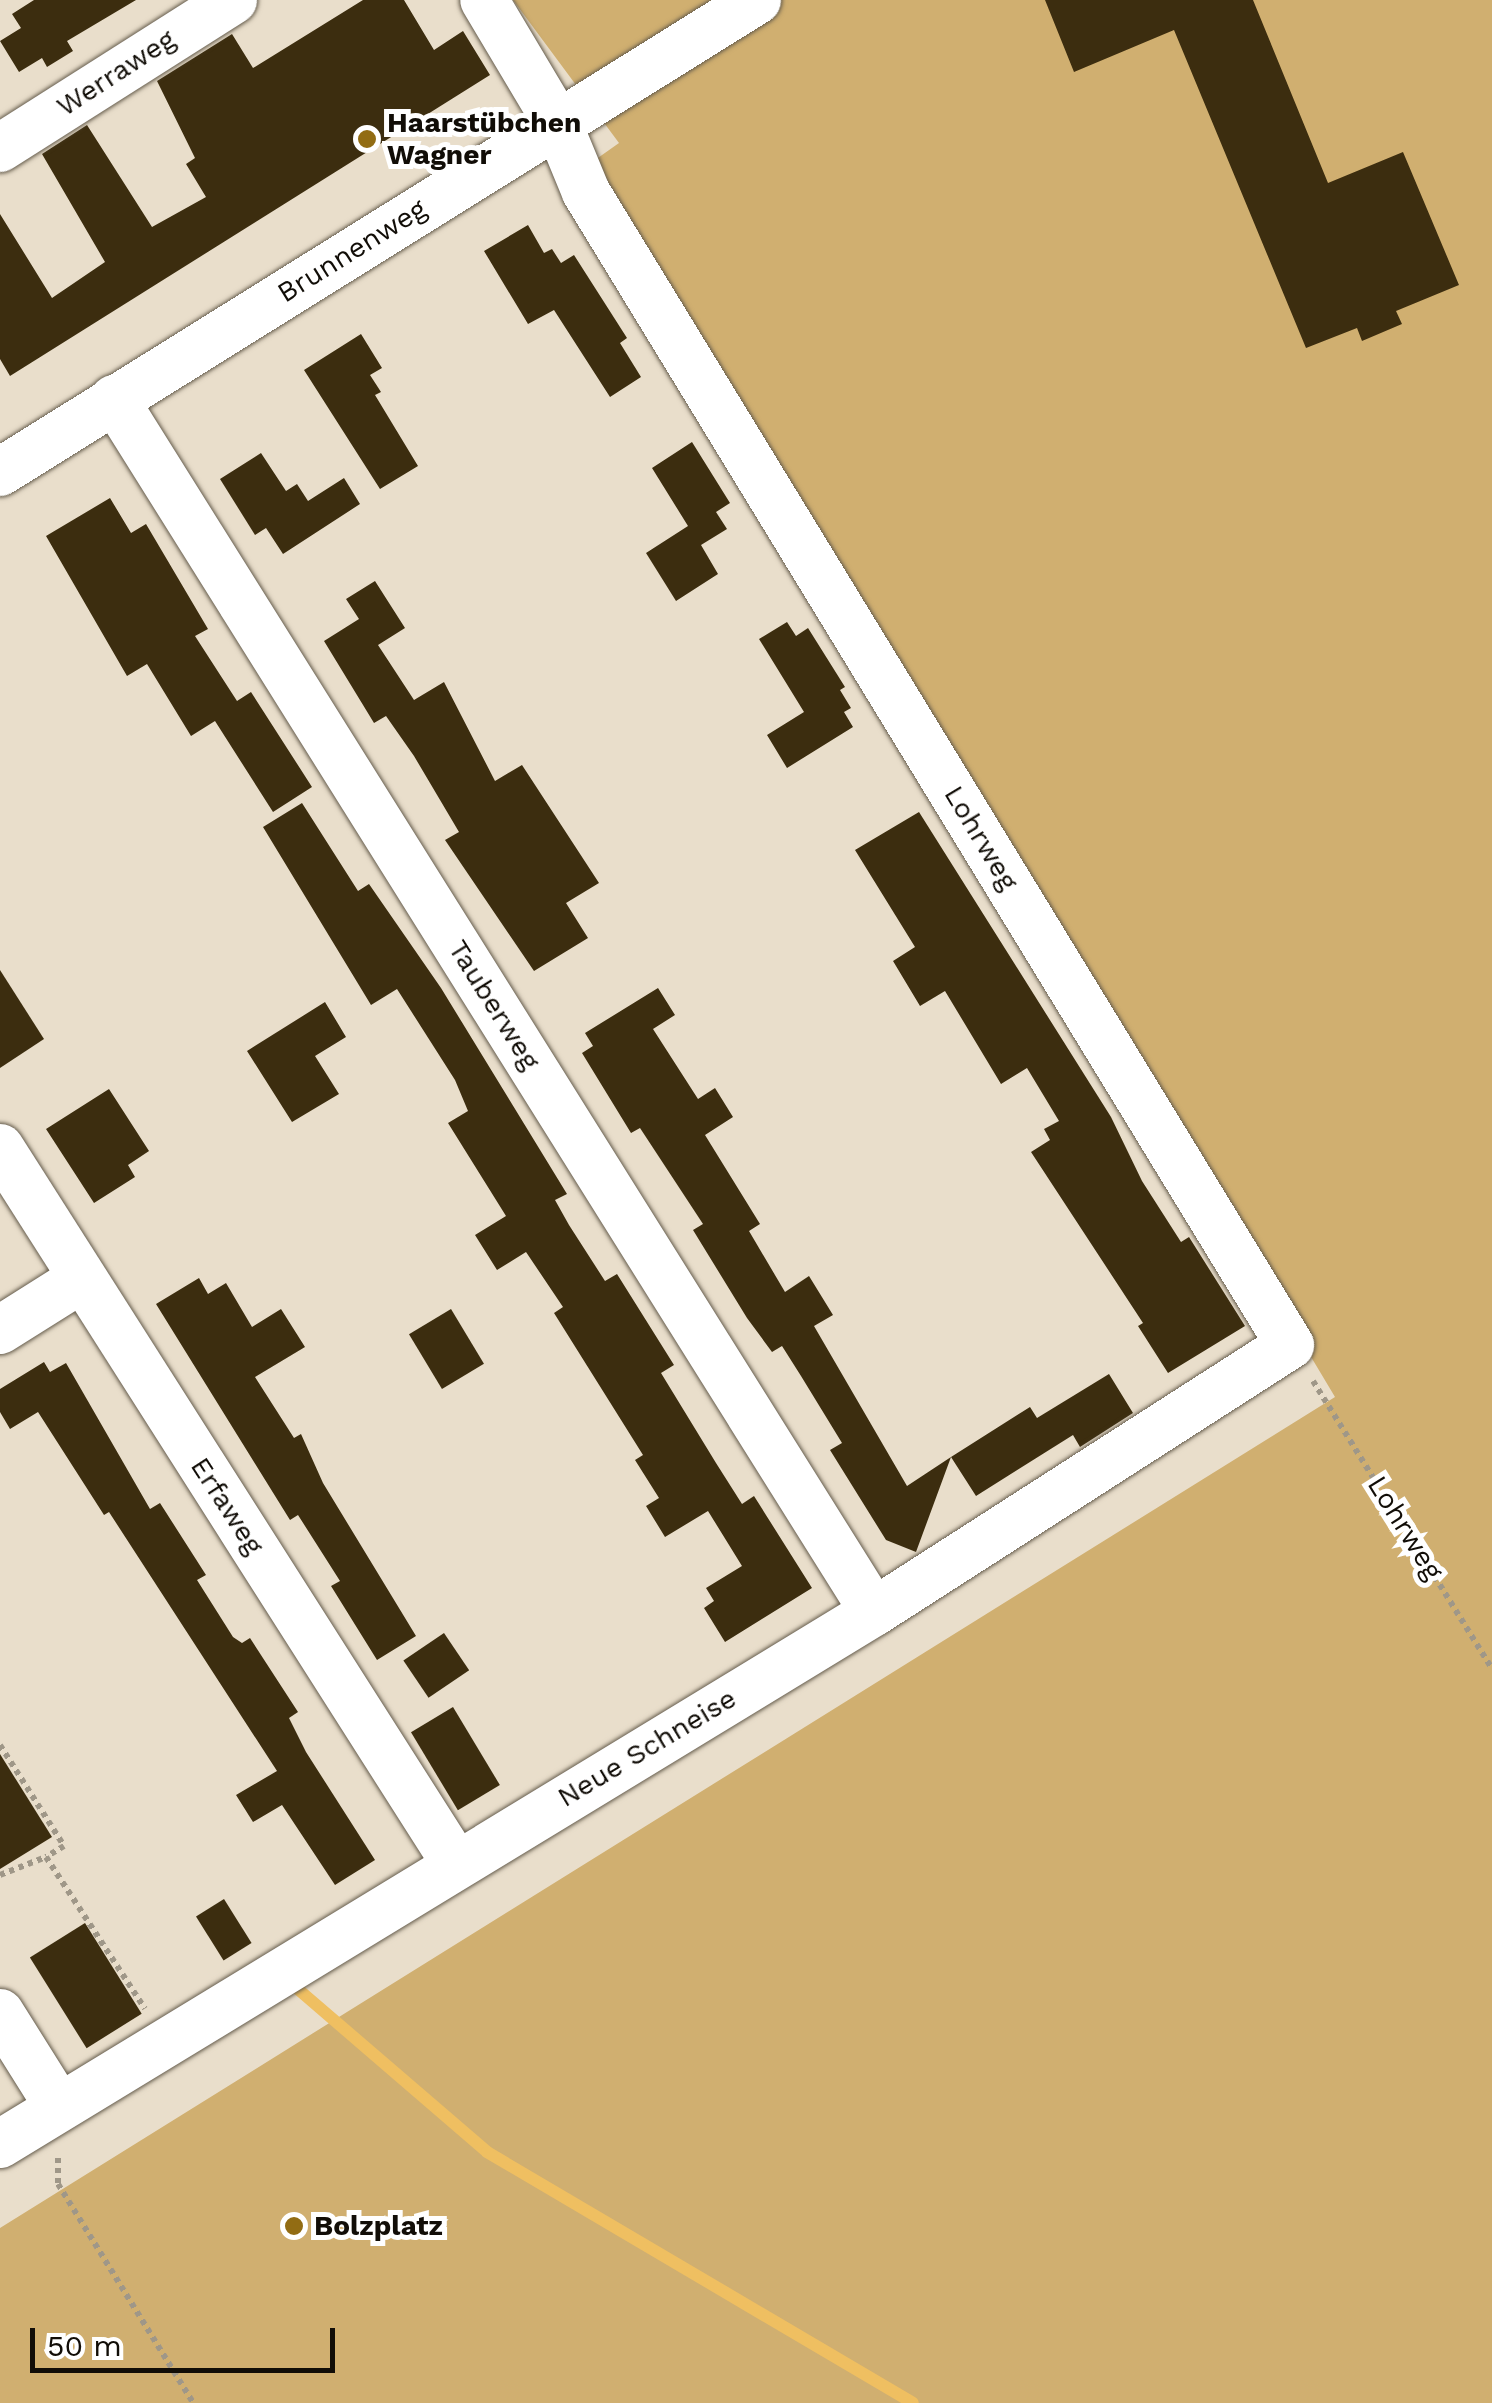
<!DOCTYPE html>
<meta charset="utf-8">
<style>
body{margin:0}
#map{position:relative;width:1492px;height:2403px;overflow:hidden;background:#e9decb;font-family:"Work Sans",sans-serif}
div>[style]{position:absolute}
.green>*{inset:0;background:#d0af70}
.stream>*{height:12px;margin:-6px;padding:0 6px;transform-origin:6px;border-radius:6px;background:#efbf61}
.building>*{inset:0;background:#3c2d0f;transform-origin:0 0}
.path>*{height:6px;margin-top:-3px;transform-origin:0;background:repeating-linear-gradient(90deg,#9f9788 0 5px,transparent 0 10px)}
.roads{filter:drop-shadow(0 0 2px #655c4c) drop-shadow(0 0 2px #655c4c)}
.minor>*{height:48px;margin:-24px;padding:0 24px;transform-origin:24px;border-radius:24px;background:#fff}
.dots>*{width:28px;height:28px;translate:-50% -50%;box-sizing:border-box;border:5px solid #fff;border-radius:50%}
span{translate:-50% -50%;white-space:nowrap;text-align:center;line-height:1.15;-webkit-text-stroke:10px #fff;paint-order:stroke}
.street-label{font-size:28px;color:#110d07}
.poi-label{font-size:28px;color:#110d07;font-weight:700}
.left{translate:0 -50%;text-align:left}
.scale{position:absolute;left:30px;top:2328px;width:305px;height:45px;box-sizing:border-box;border:5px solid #110d07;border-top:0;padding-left:12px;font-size:30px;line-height:35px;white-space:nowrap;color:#110d07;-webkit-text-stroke:8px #fff;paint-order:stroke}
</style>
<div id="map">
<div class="green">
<i style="clip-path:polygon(513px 0,1492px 0,1492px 2403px,0 2403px,0 2228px,1335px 1397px,595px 160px,619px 143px)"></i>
</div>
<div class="stream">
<i style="left:292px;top:1984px;width:257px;rotate:40.7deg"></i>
<i style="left:487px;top:2152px;width:494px;rotate:30.5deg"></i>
</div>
<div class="building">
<i style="clip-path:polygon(34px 0,136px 0,67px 41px,73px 51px,47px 67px,42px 58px,19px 72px,0 41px,21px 28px,12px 14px)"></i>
<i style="clip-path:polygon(363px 0,404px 0,434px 50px,463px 31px,490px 75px,10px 376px,0 359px,0 214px,52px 298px,105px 262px,42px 154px,87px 125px,152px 227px,206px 197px,186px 164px,195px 158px,157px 81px,232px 34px,253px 68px)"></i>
<i style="clip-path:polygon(1045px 0,1253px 0,1328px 183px,1403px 152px,1459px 285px,1396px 311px,1402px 324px,1362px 341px,1357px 328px,1306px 348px,1174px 30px,1074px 72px)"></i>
<i style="clip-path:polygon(528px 225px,544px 253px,552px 249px,561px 263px,574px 255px,627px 338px,620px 343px,641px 377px,610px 397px,554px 310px,528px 324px,484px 251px)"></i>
<i style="clip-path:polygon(361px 334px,382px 368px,370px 375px,381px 392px,375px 395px,418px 466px,380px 489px,304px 370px)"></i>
<i style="clip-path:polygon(692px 442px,730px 503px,716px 512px,727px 529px,701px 545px,718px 574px,676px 601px,646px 553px,688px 526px,652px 468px)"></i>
<i style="clip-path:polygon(261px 453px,286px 491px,297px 484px,308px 501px,344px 478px,360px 504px,283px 554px,266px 528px,255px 535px,220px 479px)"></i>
<i style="clip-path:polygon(110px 498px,131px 533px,146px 524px,208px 629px,195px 636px,237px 701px,251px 692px,312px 787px,273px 812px,215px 721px,191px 736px,147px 664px,127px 676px,46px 536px)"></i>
<i style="clip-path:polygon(375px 581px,405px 628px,378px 645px,414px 700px,444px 682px,495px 781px,522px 765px,599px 883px,566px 903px,588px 938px,534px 971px,445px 840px,459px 832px,414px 756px,386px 716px,374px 723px,324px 641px,359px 619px,346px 599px)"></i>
<i style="clip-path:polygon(787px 622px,796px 636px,808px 628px,845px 687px,840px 690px,851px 708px,844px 712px,853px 727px,787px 768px,767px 735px,804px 712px,759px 639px)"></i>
<i style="clip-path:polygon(302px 803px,358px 891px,369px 884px,441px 988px,567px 1194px,555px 1200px,569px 1225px,605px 1281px,617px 1274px,674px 1365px,661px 1373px,716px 1463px,742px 1504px,754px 1496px,812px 1588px,725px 1642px,704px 1608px,714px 1601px,706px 1588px,742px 1566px,708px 1511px,665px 1537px,646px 1506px,659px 1498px,635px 1460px,643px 1455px,554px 1313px,563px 1307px,526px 1252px,497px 1270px,475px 1235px,506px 1216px,448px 1123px,468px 1111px,455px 1080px,397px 989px,371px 1005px,263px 827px)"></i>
<i style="clip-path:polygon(919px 812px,1111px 1117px,1142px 1181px,1181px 1242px,1189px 1237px,1245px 1326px,1168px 1373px,1138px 1326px,1143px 1323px,1031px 1152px,1050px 1140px,1044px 1129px,1059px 1121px,1027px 1068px,1001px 1084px,945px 991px,920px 1006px,893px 961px,915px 947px,855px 850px)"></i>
<i style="clip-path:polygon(0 970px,44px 1039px,0 1068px)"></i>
<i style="clip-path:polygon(658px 988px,675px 1015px,653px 1029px,698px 1099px,715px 1088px,733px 1117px,705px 1135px,760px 1224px,749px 1231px,785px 1292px,809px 1276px,833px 1315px,814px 1326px,907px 1486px,951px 1457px,916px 1552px,886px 1540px,830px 1450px,842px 1443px,801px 1376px,782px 1346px,772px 1352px,747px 1318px,693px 1230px,703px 1224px,640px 1128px,631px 1133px,582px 1053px,593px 1046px,585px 1033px)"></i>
<i style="clip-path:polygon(325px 1002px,346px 1037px,315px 1056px,339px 1094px,292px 1122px,247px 1051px)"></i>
<i style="clip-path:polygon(109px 1089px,149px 1151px,128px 1165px,135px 1177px,94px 1203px,46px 1129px)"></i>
<i style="clip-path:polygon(199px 1278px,208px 1294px,226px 1283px,252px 1327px,281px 1309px,305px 1347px,255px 1377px,294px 1438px,301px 1434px,323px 1483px,416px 1636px,377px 1660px,331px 1586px,340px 1581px,298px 1515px,290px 1520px,156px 1304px)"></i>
<i style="left:451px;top:1309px;width:64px;height:49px;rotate:59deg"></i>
<i style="clip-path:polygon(44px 1362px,50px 1372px,66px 1363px,150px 1509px,160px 1503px,206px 1575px,197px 1580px,233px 1637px,242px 1643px,250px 1638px,298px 1712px,289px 1718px,306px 1752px,375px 1860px,335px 1885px,282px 1805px,253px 1822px,236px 1795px,277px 1771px,109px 1512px,104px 1515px,38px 1412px,10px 1429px,0 1412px,0 1389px)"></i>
<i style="clip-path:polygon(1109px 1374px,1133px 1413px,1080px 1447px,1073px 1435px,976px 1496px,951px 1457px,1030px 1407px,1037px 1418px)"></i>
<i style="left:444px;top:1633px;width:45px;height:49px;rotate:56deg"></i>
<i style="left:453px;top:1707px;width:91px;height:49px;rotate:59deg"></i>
<i style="clip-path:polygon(0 1754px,52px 1837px,0 1869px)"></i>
<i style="left:224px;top:1899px;width:52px;height:33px;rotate:58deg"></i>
<i style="left:85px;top:1923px;width:107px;height:65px;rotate:58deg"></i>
</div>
<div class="path">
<i style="left:1313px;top:1381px;width:339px;rotate:58.1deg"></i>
<i style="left:0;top:1745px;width:120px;rotate:57.6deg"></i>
<i style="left:64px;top:1846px;width:21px;rotate:149deg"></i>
<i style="left:0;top:1875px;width:49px;rotate:-21.4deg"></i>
<i style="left:46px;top:1857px;width:181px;rotate:56.9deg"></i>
<i style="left:58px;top:2158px;width:26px;rotate:90deg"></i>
<i style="left:58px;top:2184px;width:257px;rotate:58.3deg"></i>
</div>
<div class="roads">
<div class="minor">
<i style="left:0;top:148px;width:276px;rotate:-32.4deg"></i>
<i style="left:114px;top:399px;width:1431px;rotate:57.93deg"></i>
<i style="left:0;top:472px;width:892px;rotate:-31.94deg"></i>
<i style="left:0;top:1148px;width:849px;rotate:57.51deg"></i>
<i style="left:0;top:1330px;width:96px;rotate:-32.2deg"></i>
<i style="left:0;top:2013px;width:111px;rotate:57.9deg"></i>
<i style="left:0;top:2144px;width:1023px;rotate:-31.33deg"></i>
<i style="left:874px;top:1612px;width:494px;rotate:-32.7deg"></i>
<i style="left:1290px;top:1345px;width:1351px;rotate:-121.41deg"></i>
<i style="left:586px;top:192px;width:74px;rotate:-112.4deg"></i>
<i style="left:558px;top:124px;width:144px;rotate:-120.8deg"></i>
</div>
</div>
<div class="dots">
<i style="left:367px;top:139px;background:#926c13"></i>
<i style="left:294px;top:2226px;background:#926c13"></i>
</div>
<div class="street-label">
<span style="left:116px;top:73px;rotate:-33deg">Werraweg</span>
<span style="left:352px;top:251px;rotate:-32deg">Brunnenweg</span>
<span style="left:981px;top:838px;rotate:59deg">Lohrweg</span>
<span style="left:494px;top:1005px;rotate:58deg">Tauberweg</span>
<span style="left:227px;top:1506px;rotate:57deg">Erfaweg</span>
<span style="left:1405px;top:1528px;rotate:58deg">Lohrweg</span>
<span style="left:647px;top:1748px;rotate:-31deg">Neue Schneise</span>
</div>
<div class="poi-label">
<span class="left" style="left:387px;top:139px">Haarstübchen<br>Wagner</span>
<span class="left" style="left:314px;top:2226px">Bolzplatz</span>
</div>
<div class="scale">50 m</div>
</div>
